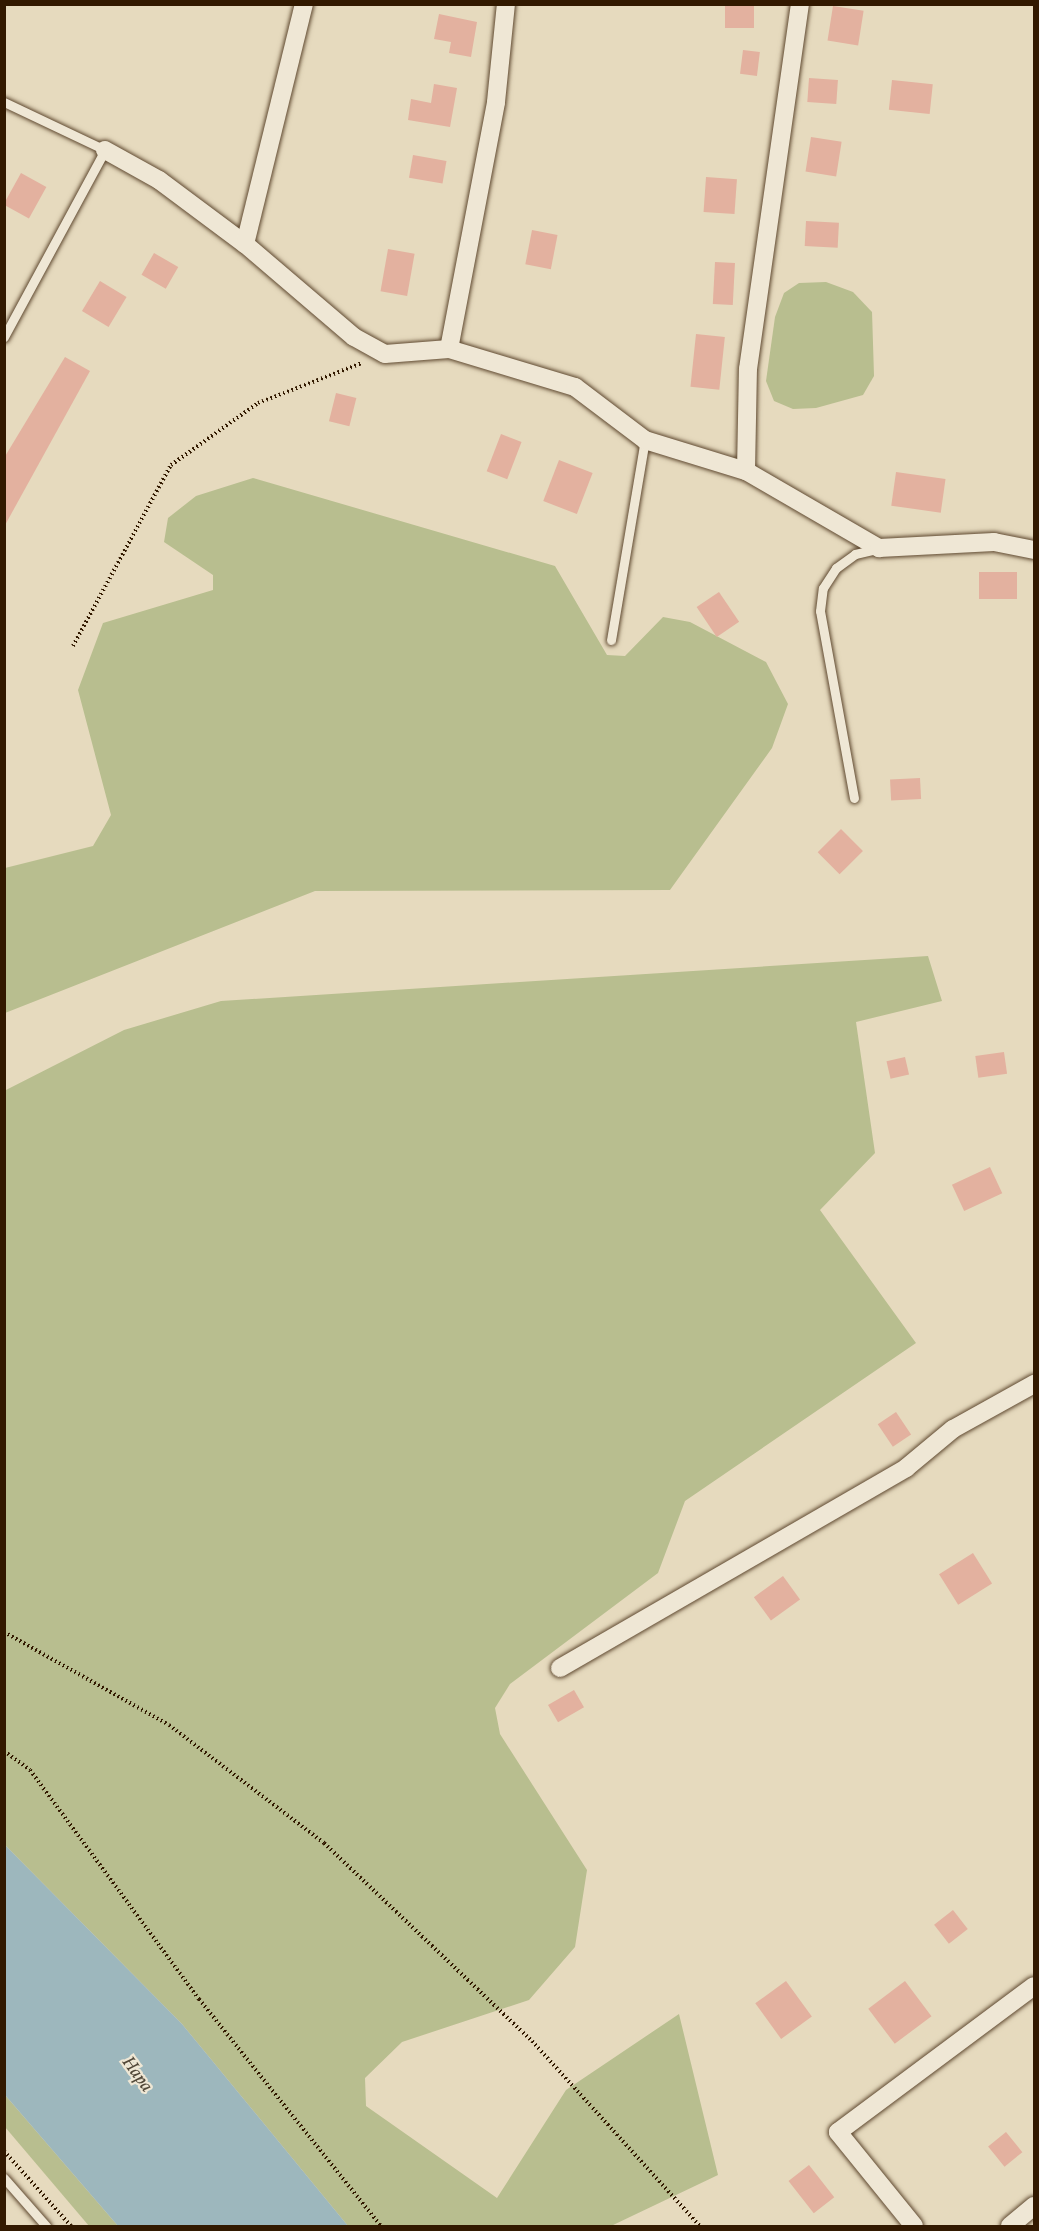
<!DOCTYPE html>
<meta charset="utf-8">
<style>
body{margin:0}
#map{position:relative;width:1039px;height:2231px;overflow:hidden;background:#e6dabe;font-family:Vollkorn,serif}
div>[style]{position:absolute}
.green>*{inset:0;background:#b8be8f}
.water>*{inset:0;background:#9db7bd}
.building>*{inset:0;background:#e3b19f;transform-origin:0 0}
.path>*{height:4px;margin-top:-2px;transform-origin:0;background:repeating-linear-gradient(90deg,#321900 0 1.5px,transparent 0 4.5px)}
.roads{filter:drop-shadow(0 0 2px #5f4930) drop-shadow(0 0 2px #5f4930)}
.lane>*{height:9px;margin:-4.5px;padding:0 4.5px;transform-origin:4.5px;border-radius:4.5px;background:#efe7d5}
.street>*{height:18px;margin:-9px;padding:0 9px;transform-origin:9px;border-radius:9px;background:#efe7d5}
span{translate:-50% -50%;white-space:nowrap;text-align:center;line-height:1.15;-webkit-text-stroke:4.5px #efe7d5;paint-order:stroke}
.water-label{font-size:18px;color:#524839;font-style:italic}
.frame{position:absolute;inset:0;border:6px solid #321900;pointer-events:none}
</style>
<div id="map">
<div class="green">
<i style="clip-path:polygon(826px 282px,853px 292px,872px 312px,874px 376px,863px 395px,816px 408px,793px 409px,774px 401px,766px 381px,775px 317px,784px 293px,799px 283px)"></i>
<i style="clip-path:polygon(253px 478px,555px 566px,607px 655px,625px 656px,663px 617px,690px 622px,766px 662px,788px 704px,772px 748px,670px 890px,315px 891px,5px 1013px,5px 868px,93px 846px,111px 815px,78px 690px,103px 623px,213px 590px,213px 575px,164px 542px,168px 518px,196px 496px)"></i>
<i style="clip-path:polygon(928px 956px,942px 1001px,856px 1022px,875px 1153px,820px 1210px,916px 1343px,685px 1501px,658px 1573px,510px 1684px,495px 1708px,500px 1734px,587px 1870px,575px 1947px,529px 2000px,402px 2042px,365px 2078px,366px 2106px,497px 2198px,566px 2090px,679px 2014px,718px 2175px,611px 2226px,348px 2226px,182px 2024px,5px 1845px,4px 1091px,124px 1030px,221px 1001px)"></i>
<i style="clip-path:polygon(4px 2095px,5px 2095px,118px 2226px,89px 2226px,5px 2127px)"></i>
</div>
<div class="water">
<i style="clip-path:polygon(5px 1845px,182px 2024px,348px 2226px,118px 2226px,5px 2095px)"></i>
</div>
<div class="building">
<i style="left:725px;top:4px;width:29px;height:24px"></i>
<i style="left:833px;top:6px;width:31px;height:35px;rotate:9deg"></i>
<i style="clip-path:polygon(439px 14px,477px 22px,471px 57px,449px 53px,451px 42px,434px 39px)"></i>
<i style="left:743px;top:50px;width:17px;height:24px;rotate:7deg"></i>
<i style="left:809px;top:78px;width:29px;height:24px;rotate:4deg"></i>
<i style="left:892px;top:80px;width:41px;height:30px;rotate:6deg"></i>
<i style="clip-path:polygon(434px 84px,457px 88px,450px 127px,408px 120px,411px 99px,431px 103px)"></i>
<i style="left:811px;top:137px;width:31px;height:35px;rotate:9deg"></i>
<i style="left:413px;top:155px;width:34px;height:23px;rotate:10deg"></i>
<i style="left:21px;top:173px;width:29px;height:36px;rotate:29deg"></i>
<i style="left:706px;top:177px;width:31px;height:35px;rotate:4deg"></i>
<i style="left:806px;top:221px;width:33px;height:25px;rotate:3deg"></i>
<i style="left:532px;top:230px;width:26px;height:35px;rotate:11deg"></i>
<i style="left:388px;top:249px;width:27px;height:43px;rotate:10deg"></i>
<i style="left:154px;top:253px;width:28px;height:25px;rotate:30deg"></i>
<i style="left:715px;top:262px;width:20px;height:42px;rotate:3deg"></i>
<i style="left:100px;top:281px;width:31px;height:35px;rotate:31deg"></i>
<i style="left:696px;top:334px;width:29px;height:53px;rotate:6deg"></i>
<i style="clip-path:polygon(65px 357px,90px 371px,4px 527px,4px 458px)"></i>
<i style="left:336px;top:393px;width:21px;height:29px;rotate:14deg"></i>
<i style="left:501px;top:434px;width:22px;height:40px;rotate:21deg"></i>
<i style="left:559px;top:460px;width:36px;height:44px;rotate:21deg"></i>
<i style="left:896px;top:472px;width:50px;height:34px;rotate:8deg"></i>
<i style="left:979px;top:572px;width:38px;height:27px"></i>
<i style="left:719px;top:592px;width:36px;height:27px;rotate:56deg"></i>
<i style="left:920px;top:778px;width:21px;height:30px;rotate:87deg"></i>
<i style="left:841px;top:829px;width:31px;height:33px;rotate:45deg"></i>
<i style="left:1004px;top:1052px;width:22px;height:29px;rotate:82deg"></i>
<i style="left:905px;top:1057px;width:18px;height:19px;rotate:77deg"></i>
<i style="left:990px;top:1167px;width:29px;height:42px;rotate:65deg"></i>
<i style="left:896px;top:1412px;width:27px;height:22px;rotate:56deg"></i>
<i style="left:973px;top:1553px;width:36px;height:40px;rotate:58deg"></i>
<i style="left:783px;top:1576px;width:29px;height:36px;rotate:54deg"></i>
<i style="left:574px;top:1690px;width:20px;height:30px;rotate:60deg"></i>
<i style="left:953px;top:1910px;width:24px;height:24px;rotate:52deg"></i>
<i style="left:786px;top:1981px;width:44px;height:38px;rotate:54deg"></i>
<i style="left:905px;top:1981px;width:44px;height:46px;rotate:53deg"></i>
<i style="left:1006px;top:2132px;width:26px;height:23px;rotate:51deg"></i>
<i style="left:809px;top:2165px;width:41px;height:26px;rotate:52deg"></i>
</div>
<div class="path">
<i style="left:73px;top:646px;width:206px;rotate:-61.6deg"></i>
<i style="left:171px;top:465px;width:107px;rotate:-35.5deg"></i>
<i style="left:258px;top:403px;width:111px;rotate:-21deg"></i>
<i style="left:4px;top:1632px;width:189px;rotate:29.4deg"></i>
<i style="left:169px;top:1725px;width:195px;rotate:37.3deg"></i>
<i style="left:324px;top:1843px;width:287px;rotate:43.6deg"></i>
<i style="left:532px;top:2041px;width:250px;rotate:47.8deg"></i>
<i style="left:4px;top:1751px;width:32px;rotate:36deg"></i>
<i style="left:30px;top:1770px;width:285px;rotate:53.6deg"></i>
<i style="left:199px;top:1999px;width:291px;rotate:51.3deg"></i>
<i style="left:4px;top:2151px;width:101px;rotate:48.2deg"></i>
</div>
<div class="roads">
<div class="lane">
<i style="left:4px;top:102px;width:112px;rotate:25.4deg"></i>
<i style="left:105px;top:150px;width:213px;rotate:118.4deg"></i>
<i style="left:611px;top:640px;width:203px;rotate:-80.4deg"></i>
<i style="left:854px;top:798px;width:190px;rotate:-100.3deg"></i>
<i style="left:820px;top:611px;width:23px;rotate:-83deg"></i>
<i style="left:823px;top:588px;width:24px;rotate:-57deg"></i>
<i style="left:836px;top:568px;width:24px;rotate:-36deg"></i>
<i style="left:855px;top:554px;width:23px;rotate:-13deg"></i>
<i style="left:4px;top:2178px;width:64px;rotate:48.8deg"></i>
</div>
<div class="street">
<i style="left:105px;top:150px;width:62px;rotate:29.1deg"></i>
<i style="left:159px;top:180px;width:107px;rotate:36.7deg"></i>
<i style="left:245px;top:244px;width:143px;rotate:40.5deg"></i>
<i style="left:354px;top:337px;width:35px;rotate:29deg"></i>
<i style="left:385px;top:354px;width:64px;rotate:-4.5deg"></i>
<i style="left:449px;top:349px;width:132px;rotate:16.8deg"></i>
<i style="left:575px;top:387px;width:88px;rotate:37.1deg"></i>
<i style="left:645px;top:440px;width:106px;rotate:17.1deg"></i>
<i style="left:746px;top:471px;width:154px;rotate:30.1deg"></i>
<i style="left:879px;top:548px;width:115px;rotate:-3deg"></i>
<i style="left:994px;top:542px;width:41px;rotate:11.3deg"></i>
<i style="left:245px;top:244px;width:247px;rotate:-76.2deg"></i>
<i style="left:449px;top:349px;width:251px;rotate:-79.2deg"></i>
<i style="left:496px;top:102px;width:99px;rotate:-84.2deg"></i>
<i style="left:746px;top:471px;width:102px;rotate:-88.9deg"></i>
<i style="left:748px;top:369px;width:369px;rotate:-81.9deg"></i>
<i style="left:560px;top:1668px;width:400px;rotate:-30deg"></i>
<i style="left:906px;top:1468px;width:61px;rotate:-39.7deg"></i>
<i style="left:953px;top:1429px;width:93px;rotate:-29.1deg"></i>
<i style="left:914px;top:2226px;width:121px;rotate:-129deg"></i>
<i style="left:838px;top:2132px;width:244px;rotate:-36.7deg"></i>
<i style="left:1010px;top:2226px;width:31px;rotate:-40deg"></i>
</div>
</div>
<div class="water-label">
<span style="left:136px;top:2075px;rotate:54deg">Нара</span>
</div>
<div class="frame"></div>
</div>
